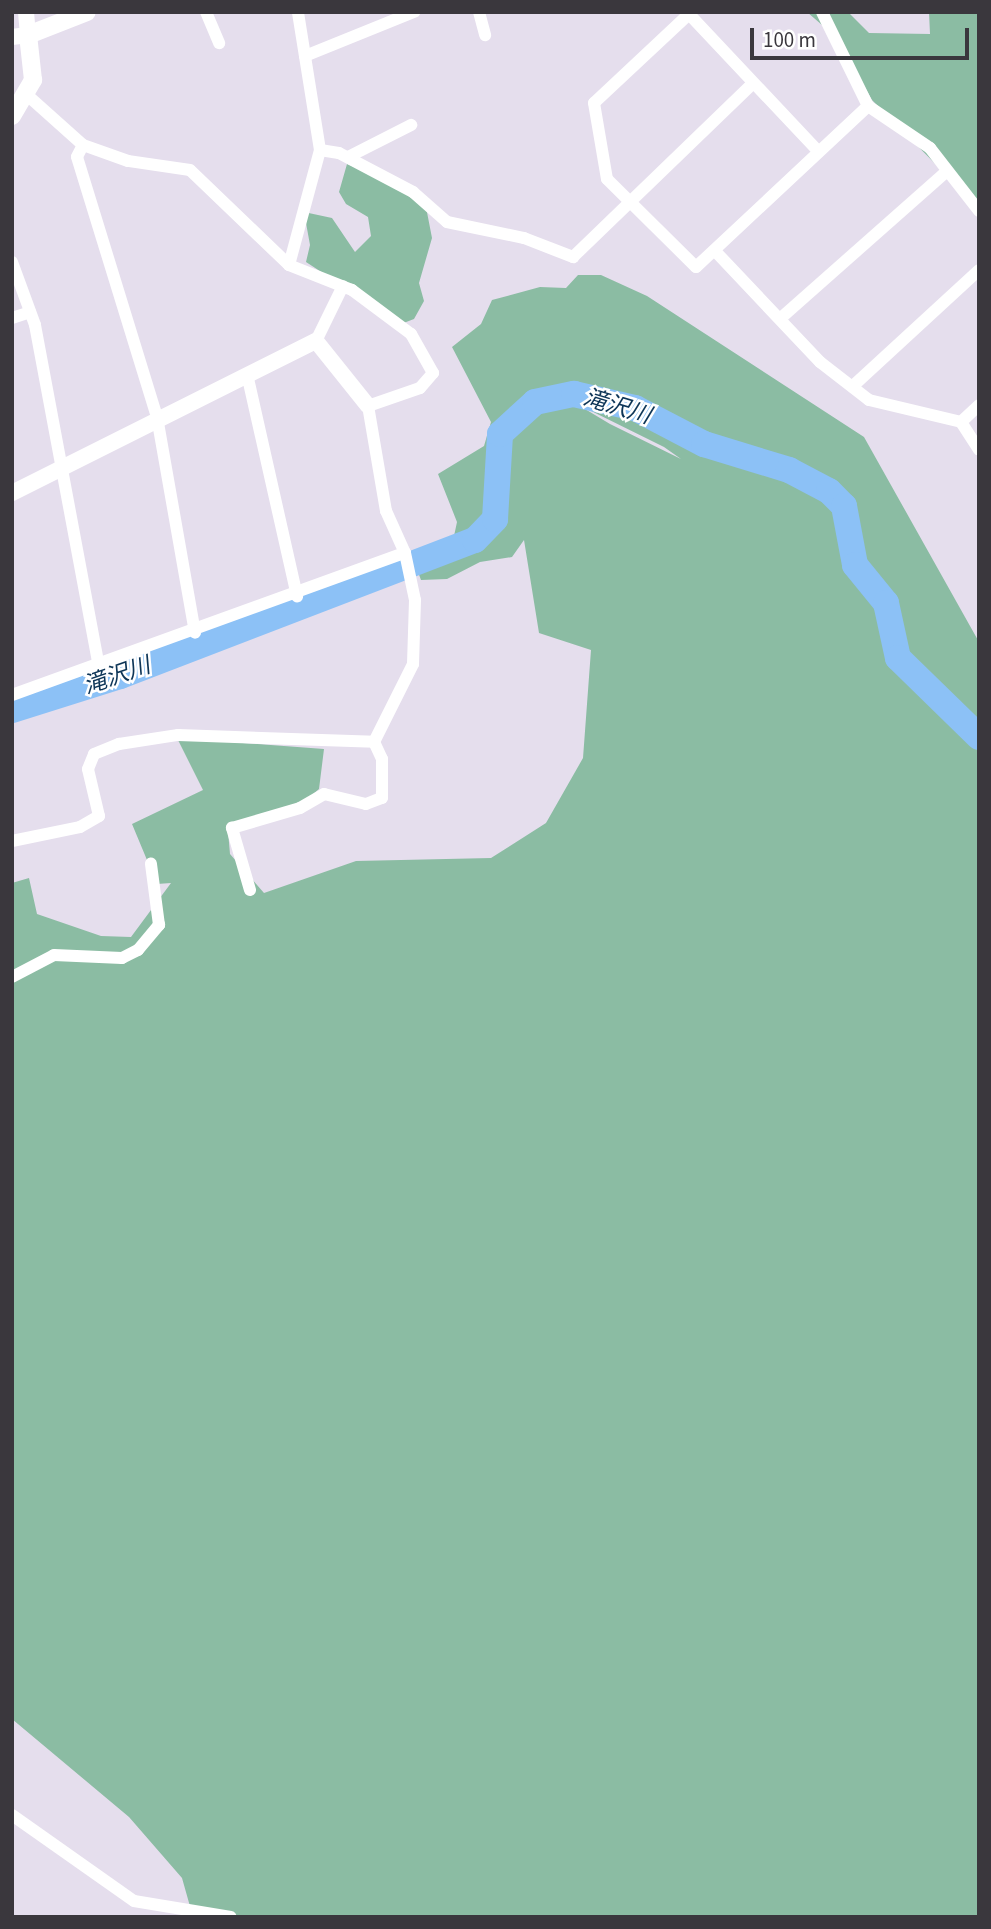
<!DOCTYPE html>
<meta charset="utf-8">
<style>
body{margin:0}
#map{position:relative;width:991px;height:1929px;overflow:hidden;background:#e5deed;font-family:"Source Sans 3","Noto Sans JP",sans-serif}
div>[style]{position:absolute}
.green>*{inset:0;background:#8bbca3}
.river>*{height:26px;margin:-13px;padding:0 13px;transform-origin:13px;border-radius:13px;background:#8cc1f6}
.minor>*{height:12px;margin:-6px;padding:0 6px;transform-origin:6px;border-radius:6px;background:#fff}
.tertiary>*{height:16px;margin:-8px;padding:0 8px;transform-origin:8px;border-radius:8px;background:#fff}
.secondary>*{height:18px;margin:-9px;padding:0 9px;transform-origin:9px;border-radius:9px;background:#fff}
span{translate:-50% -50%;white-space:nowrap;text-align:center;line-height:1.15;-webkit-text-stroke:5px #fff;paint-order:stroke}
.water-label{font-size:23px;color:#0d3557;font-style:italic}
.frame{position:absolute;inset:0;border:14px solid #3a373d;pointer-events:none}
.scale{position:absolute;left:750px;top:28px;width:219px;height:32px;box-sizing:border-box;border:4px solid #3a373d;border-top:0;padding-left:9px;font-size:21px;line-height:24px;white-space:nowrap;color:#3a373d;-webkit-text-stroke:5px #fff;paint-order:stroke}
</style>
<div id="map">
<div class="green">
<i style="clip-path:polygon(807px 12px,848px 12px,869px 33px,930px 34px,929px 12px,979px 12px,979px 208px,872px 100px,837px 38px)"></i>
<i style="clip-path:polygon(347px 164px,413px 192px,426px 207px,432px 238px,419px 283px,424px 301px,414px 319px,401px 324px,306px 262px,310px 245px,304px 212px,332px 218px,355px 252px,371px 236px,368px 217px,346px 204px,339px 192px)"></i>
<i style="clip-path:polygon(evenodd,578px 275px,601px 275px,647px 296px,864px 437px,979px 642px,979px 1917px,193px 1917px,182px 1878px,129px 1817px,12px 1719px,12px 883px,29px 878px,37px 914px,101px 936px,131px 937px,171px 883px,157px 884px,132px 824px,203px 790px,177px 738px,324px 749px,319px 789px,305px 801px,228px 831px,230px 854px,264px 893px,356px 861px,491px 858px,546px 823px,583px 758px,591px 650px,539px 633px,524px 540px,512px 557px,480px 562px,447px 579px,421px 580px,415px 564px,454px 536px,457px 522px,438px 474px,484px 446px,491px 422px,452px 347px,481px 324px,492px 300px,540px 287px,566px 288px,578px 275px,575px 403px,664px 447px,681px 459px,610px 424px,575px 403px)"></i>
</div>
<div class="river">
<i style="left:12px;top:710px;width:113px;rotate:-17.5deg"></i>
<i style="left:120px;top:676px;width:380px;rotate:-21deg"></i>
<i style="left:475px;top:540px;width:29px;rotate:-46deg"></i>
<i style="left:495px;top:519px;width:85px;rotate:-86.6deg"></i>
<i style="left:500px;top:434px;width:47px;rotate:-42.4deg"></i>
<i style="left:535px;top:402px;width:40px;rotate:-12deg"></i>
<i style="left:574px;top:394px;width:63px;rotate:12.9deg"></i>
<i style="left:635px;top:408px;width:78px;rotate:27.6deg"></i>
<i style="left:704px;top:444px;width:89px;rotate:17deg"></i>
<i style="left:789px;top:470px;width:45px;rotate:27.7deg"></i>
<i style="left:829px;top:491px;width:21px;rotate:45deg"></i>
<i style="left:844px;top:506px;width:60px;rotate:79.4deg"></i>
<i style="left:855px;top:565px;width:49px;rotate:50.8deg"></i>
<i style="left:886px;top:603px;width:56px;rotate:77.7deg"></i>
<i style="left:898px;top:658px;width:113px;rotate:44.3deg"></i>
</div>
<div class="minor">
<i style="left:206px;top:12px;width:34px;rotate:67deg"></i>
<i style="left:479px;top:12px;width:24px;rotate:75deg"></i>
<i style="left:822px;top:12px;width:105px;rotate:63.9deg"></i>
<i style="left:868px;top:106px;width:75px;rotate:34.1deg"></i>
<i style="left:930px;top:148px;width:80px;rotate:52.1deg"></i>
<i style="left:305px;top:56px;width:118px;rotate:-22deg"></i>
<i style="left:83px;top:145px;width:13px;rotate:117deg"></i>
<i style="left:77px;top:157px;width:272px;rotate:72.9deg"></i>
<i style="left:157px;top:417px;width:219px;rotate:80deg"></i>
<i style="left:320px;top:150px;width:19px;rotate:9deg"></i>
<i style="left:339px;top:153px;width:84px;rotate:27.8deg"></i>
<i style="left:413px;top:192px;width:45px;rotate:41.4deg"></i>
<i style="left:447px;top:222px;width:79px;rotate:11.7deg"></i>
<i style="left:524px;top:238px;width:53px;rotate:21.2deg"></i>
<i style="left:573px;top:257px;width:250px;rotate:-44deg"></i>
<i style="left:818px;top:151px;width:188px;rotate:-133.3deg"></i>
<i style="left:689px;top:14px;width:130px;rotate:136.9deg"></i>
<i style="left:594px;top:103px;width:77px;rotate:80.3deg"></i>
<i style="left:607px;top:179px;width:125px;rotate:44.7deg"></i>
<i style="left:696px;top:267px;width:236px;rotate:-43.1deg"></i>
<i style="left:348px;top:157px;width:71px;rotate:-26.9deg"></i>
<i style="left:715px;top:251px;width:153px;rotate:46.6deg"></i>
<i style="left:820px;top:362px;width:62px;rotate:37.8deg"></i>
<i style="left:869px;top:400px;width:95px;rotate:13.4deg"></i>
<i style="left:961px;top:422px;width:33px;rotate:57deg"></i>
<i style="left:12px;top:262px;width:67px;rotate:69.9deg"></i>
<i style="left:35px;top:325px;width:347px;rotate:79.4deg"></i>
<i style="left:289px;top:265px;width:119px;rotate:-74.9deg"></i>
<i style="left:320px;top:150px;width:140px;rotate:-99.1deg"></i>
<i style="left:782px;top:317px;width:220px;rotate:-41.5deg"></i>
<i style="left:12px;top:318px;width:19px;rotate:-18deg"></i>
<i style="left:316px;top:341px;width:61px;rotate:-63.9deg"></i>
<i style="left:247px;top:374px;width:228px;rotate:77.3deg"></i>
<i style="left:854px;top:385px;width:170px;rotate:-42.6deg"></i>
<i style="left:961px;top:422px;width:25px;rotate:-43deg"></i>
<i style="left:12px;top:695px;width:418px;rotate:-19.9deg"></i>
<i style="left:12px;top:841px;width:69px;rotate:-11.6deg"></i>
<i style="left:80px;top:827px;width:22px;rotate:-30deg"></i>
<i style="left:99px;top:816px;width:48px;rotate:-103.2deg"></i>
<i style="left:88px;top:769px;width:16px;rotate:-68deg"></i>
<i style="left:94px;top:754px;width:27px;rotate:-22deg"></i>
<i style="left:119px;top:744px;width:60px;rotate:-8.7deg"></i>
<i style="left:178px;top:735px;width:196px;rotate:2deg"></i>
<i style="left:374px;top:742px;width:87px;rotate:-63.4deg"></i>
<i style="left:413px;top:664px;width:64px;rotate:-88.2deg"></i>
<i style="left:415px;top:600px;width:48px;rotate:-102deg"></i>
<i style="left:405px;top:553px;width:46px;rotate:-114.3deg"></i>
<i style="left:386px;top:511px;width:107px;rotate:-99.7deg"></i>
<i style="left:368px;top:406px;width:55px;rotate:-19.1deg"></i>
<i style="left:420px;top:388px;width:20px;rotate:-49deg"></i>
<i style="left:433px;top:373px;width:45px;rotate:-119.4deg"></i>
<i style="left:411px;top:334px;width:74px;rotate:-143.3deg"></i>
<i style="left:352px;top:290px;width:68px;rotate:-158.4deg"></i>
<i style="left:289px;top:265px;width:137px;rotate:-136.2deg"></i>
<i style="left:190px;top:170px;width:63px;rotate:-171.7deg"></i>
<i style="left:128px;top:161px;width:48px;rotate:-160.4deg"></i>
<i style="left:83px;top:145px;width:75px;rotate:-138.2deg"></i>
<i style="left:250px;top:890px;width:65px;rotate:-106.2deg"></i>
<i style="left:232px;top:828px;width:71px;rotate:-16.4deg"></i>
<i style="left:300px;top:808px;width:28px;rotate:-30deg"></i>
<i style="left:324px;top:794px;width:43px;rotate:13.4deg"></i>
<i style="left:366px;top:804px;width:17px;rotate:-21deg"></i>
<i style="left:382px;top:798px;width:39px;rotate:-90deg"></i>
<i style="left:382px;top:759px;width:19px;rotate:-115deg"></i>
<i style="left:12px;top:977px;width:47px;rotate:-27.6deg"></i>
<i style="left:54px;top:955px;width:68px;rotate:2.5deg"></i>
<i style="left:122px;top:958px;width:18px;rotate:-27deg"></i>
<i style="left:138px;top:950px;width:33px;rotate:-50deg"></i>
<i style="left:159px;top:925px;width:62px;rotate:-97.5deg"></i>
<i style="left:12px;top:1815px;width:149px;rotate:35.2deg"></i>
<i style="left:134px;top:1901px;width:98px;rotate:9.4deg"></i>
</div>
<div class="tertiary">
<i style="left:12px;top:37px;width:16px;rotate:-7deg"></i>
<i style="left:28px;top:35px;width:23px;rotate:-95deg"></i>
<i style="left:12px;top:493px;width:340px;rotate:-26.6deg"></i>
<i style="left:316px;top:341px;width:83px;rotate:51.3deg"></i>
</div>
<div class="secondary">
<i style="left:12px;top:116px;width:42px;rotate:-59.7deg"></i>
<i style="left:33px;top:80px;width:45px;rotate:-96.3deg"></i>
<i style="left:28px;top:35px;width:63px;rotate:-21.3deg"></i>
</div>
<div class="water-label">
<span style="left:617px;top:407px;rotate:17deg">滝沢川</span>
<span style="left:117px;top:676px;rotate:-19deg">滝沢川</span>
</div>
<div class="frame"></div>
<div class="scale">100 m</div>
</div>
